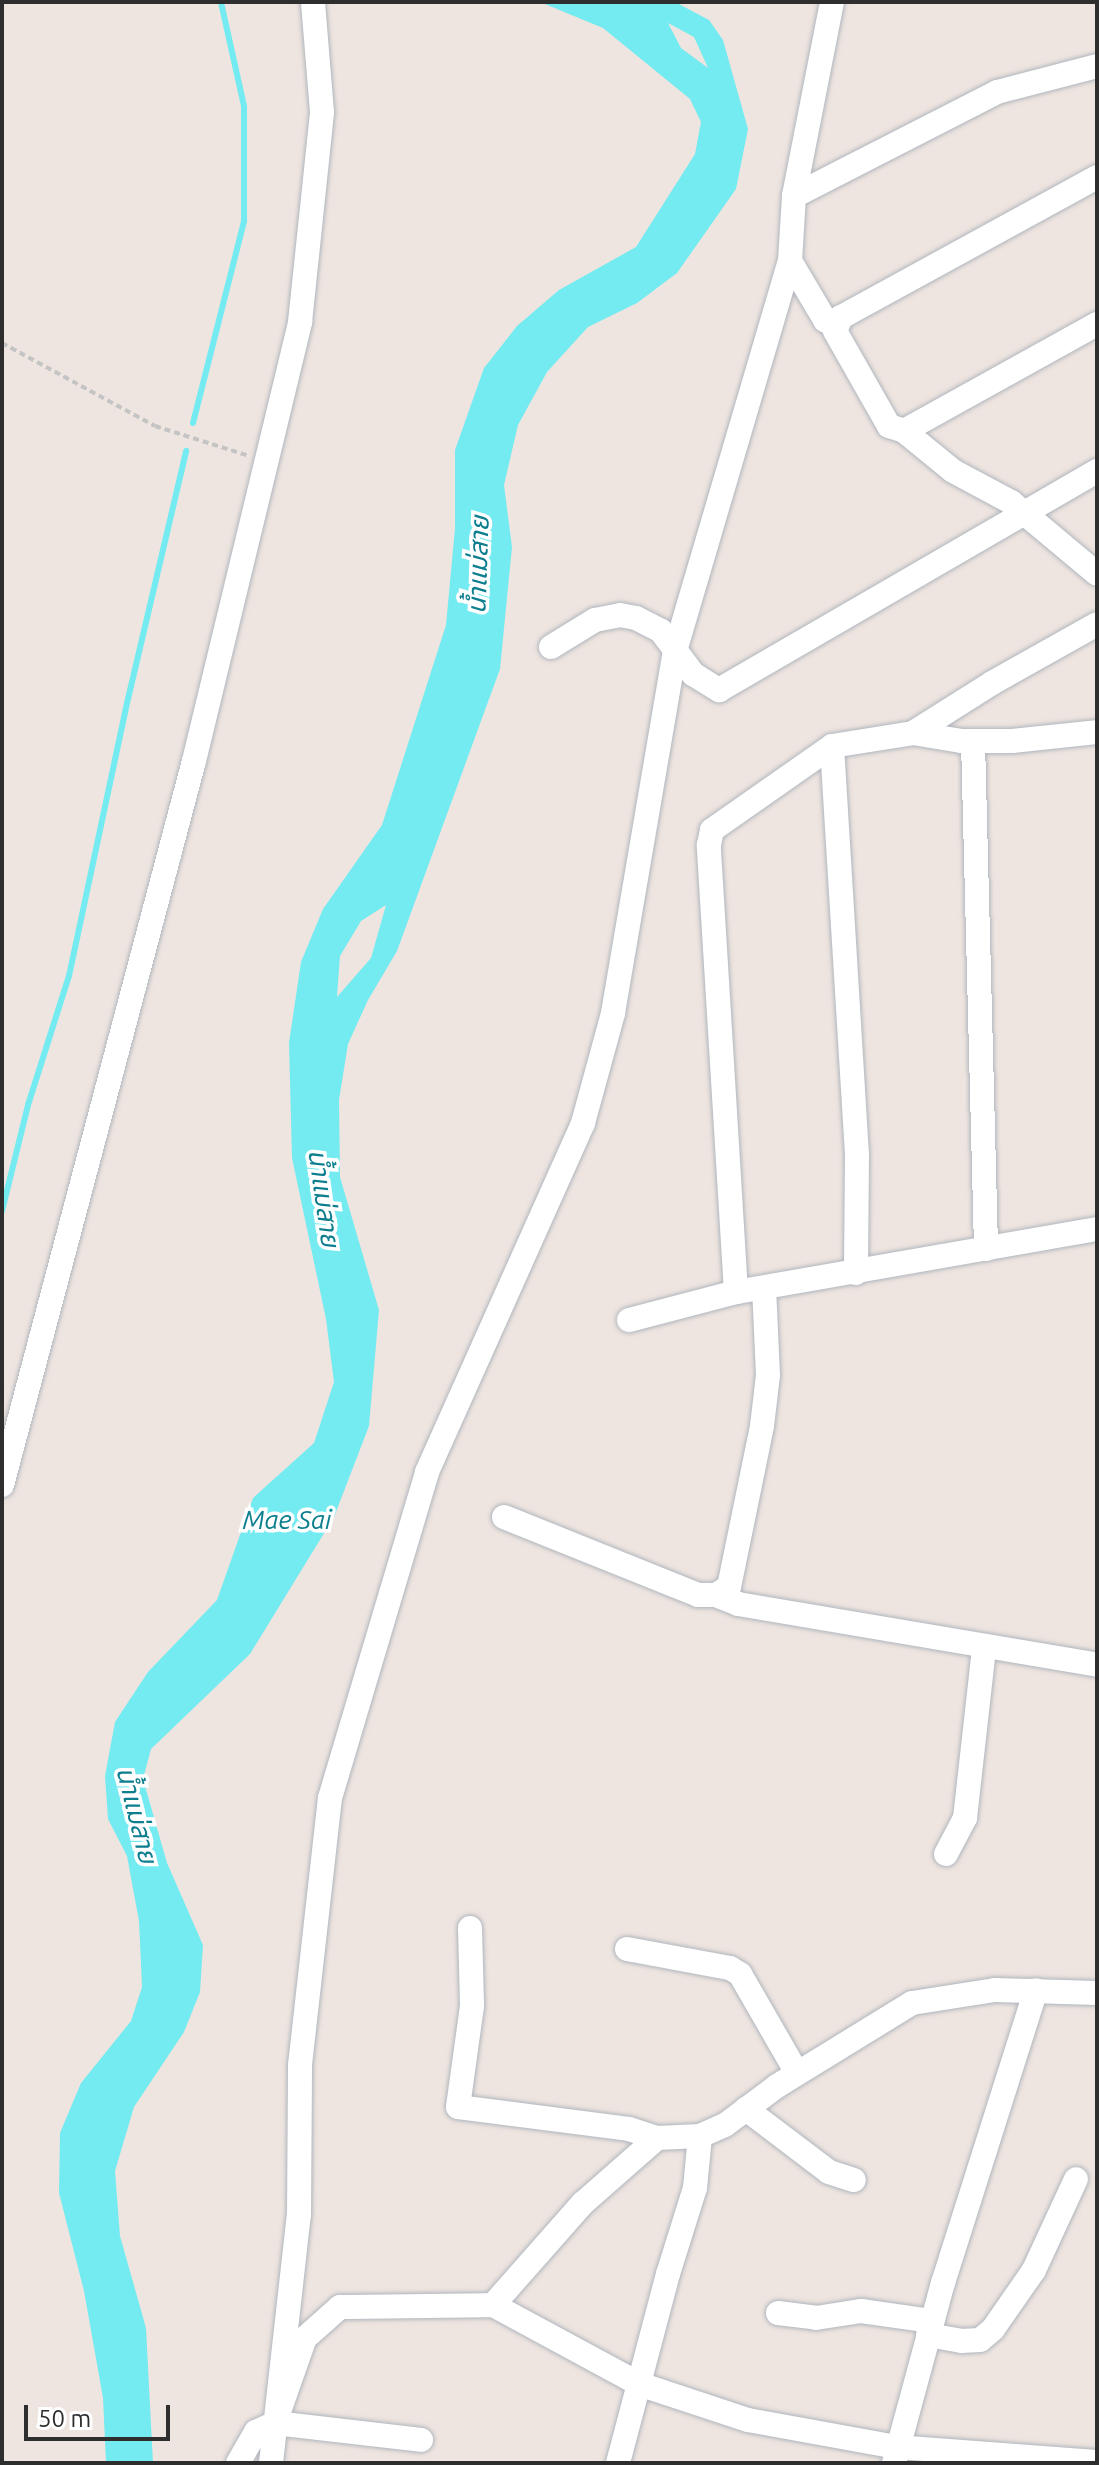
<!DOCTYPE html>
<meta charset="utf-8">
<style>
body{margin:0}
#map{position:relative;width:1099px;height:2465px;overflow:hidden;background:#efe5e0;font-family:Ubuntu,"Noto Sans Thai",sans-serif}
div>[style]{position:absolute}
.water>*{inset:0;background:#73ebf1}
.stream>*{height:6px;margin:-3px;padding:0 3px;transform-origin:3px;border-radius:3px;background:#73ebf1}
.path>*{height:4px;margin-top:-2px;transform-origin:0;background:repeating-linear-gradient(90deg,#c4c4c4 0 6px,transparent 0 10px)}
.roads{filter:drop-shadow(0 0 2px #b0b6be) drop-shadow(0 0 2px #b0b6be)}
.minor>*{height:24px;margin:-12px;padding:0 12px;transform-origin:12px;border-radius:12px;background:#fff}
span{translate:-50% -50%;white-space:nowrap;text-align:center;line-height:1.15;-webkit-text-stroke:7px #fff;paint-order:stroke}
.water-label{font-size:26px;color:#0c7e8e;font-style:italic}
.frame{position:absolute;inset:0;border:4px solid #2e2e2e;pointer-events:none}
.scale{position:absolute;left:24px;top:2405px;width:146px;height:36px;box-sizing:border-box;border:4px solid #2e2e2e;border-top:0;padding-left:10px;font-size:24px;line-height:28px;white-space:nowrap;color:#2e2e2e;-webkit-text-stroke:6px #fff;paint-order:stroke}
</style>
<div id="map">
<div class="water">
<i style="clip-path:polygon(evenodd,540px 2px,675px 2px,709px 20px,723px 40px,748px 129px,736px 189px,677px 273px,637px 303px,588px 327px,547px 372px,518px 425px,504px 485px,512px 547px,500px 669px,397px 951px,368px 1000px,348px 1044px,339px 1100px,340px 1177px,379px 1310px,369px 1426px,334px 1517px,250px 1654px,151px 1749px,143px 1779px,167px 1863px,203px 1945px,200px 1992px,184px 2032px,134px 2107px,115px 2171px,120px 2236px,146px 2328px,153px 2463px,106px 2463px,103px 2398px,84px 2291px,59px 2193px,60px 2133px,81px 2083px,131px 2021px,142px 1987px,139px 1921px,127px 1856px,108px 1819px,105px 1776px,115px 1722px,148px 1672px,217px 1600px,253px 1498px,314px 1443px,334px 1382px,326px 1319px,292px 1158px,289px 1043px,301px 962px,323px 909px,382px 825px,446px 625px,455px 528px,455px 450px,484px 368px,517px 326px,559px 290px,636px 247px,695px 154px,701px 122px,690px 99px,603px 28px,540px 2px,668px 23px,694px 37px,708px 68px,681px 48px,668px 23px,540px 2px,386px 905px,371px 958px,337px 997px,340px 956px,361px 921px,386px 905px)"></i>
</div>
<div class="stream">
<i style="left:193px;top:423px;width:208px;rotate:-75.8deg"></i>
<i style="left:244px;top:221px;width:115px;rotate:-90deg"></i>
<i style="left:244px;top:106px;width:107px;rotate:-102.5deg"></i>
<i style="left:2px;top:1211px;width:109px;rotate:-76.2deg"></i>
<i style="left:28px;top:1105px;width:135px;rotate:-72.4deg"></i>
<i style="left:69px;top:976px;width:283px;rotate:-78deg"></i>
<i style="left:128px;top:699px;width:255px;rotate:-76.8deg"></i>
</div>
<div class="path">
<i style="left:2px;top:343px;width:174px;rotate:28.5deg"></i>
<i style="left:155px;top:426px;width:96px;rotate:17.7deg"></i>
</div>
<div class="roads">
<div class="minor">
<i style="left:832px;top:2px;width:198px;rotate:101.1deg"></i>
<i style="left:794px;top:196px;width:65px;rotate:93.5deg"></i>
<i style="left:790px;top:261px;width:69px;rotate:59.3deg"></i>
<i style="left:825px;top:320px;width:12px;rotate:31deg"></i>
<i style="left:1097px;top:177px;width:292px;rotate:151.3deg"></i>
<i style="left:841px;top:317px;width:15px;rotate:113deg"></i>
<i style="left:835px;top:331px;width:109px;rotate:60.4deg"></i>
<i style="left:889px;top:426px;width:16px;rotate:18deg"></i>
<i style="left:904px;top:431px;width:221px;rotate:-29deg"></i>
<i style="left:794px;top:196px;width:228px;rotate:-27.1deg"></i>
<i style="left:997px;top:92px;width:103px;rotate:-14.6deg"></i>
<i style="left:904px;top:431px;width:63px;rotate:39.2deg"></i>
<i style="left:953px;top:471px;width:66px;rotate:28.1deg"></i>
<i style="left:1011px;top:502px;width:112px;rotate:39.9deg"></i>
<i style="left:551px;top:647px;width:52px;rotate:-31.5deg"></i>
<i style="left:595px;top:620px;width:25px;rotate:-11deg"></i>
<i style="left:620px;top:615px;width:16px;rotate:11deg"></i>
<i style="left:636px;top:618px;width:28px;rotate:27deg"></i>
<i style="left:661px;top:631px;width:54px;rotate:53.3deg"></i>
<i style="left:693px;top:674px;width:31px;rotate:32deg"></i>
<i style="left:719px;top:690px;width:437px;rotate:-30.1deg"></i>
<i style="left:913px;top:733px;width:93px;rotate:-32.3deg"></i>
<i style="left:992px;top:683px;width:120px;rotate:-29.3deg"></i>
<i style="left:973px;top:741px;width:508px;rotate:88.53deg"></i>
<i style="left:832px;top:746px;width:410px;rotate:86.5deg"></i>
<i style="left:857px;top:1155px;width:118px;rotate:90.5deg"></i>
<i style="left:736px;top:1292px;width:448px;rotate:-93.5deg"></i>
<i style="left:709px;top:845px;width:15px;rotate:-79deg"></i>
<i style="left:712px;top:830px;width:146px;rotate:-35deg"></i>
<i style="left:832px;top:746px;width:82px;rotate:-9.1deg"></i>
<i style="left:913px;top:733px;width:50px;rotate:9.3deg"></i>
<i style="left:962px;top:741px;width:50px"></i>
<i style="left:1012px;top:741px;width:85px;rotate:-6deg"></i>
<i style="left:629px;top:1320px;width:111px;rotate:-14.7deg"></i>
<i style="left:736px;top:1292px;width:366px;rotate:-9.9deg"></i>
<i style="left:2px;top:1485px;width:749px;rotate:-75.15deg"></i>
<i style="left:194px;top:761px;width:452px;rotate:-76.4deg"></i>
<i style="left:300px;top:322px;width:211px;rotate:-84deg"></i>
<i style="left:322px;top:112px;width:110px;rotate:-94.7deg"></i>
<i style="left:504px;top:1517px;width:209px;rotate:21.9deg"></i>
<i style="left:698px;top:1595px;width:18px"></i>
<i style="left:716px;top:1595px;width:15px;rotate:-32deg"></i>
<i style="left:729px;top:1587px;width:164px;rotate:-78.4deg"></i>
<i style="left:762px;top:1426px;width:51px;rotate:-83.3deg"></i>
<i style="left:768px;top:1375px;width:87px;rotate:-92.6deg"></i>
<i style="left:716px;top:1595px;width:24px;rotate:22deg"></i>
<i style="left:738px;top:1604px;width:364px;rotate:9.6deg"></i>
<i style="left:946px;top:1854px;width:41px;rotate:-62.2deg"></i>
<i style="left:965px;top:1818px;width:171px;rotate:-83.6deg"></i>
<i style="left:470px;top:1928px;width:78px;rotate:88.5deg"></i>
<i style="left:472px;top:2006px;width:102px;rotate:97.9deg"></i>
<i style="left:458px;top:2107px;width:172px;rotate:7.3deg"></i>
<i style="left:629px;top:2129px;width:29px;rotate:18deg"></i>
<i style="left:657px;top:2138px;width:43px;rotate:-2.7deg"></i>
<i style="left:700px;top:2136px;width:27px;rotate:-24deg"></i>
<i style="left:725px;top:2125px;width:65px;rotate:-36.9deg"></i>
<i style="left:777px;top:2086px;width:158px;rotate:-31.6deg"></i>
<i style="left:912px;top:2003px;width:84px;rotate:-8.9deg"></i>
<i style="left:995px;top:1990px;width:102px;rotate:1.7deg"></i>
<i style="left:627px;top:1949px;width:105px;rotate:10.5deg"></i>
<i style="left:730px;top:1968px;width:12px;rotate:31deg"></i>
<i style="left:740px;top:1974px;width:114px;rotate:60.1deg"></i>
<i style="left:746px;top:2109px;width:104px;rotate:37.2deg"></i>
<i style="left:829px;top:2172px;width:26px;rotate:18deg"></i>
<i style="left:493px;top:2305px;width:166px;rotate:28.4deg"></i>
<i style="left:639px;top:2384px;width:115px;rotate:18.3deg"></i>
<i style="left:748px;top:2420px;width:151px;rotate:10.3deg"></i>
<i style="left:897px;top:2447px;width:201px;rotate:4.3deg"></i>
<i style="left:778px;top:2313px;width:38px;rotate:7deg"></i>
<i style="left:816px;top:2318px;width:46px;rotate:-8.8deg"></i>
<i style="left:861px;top:2311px;width:72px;rotate:8deg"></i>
<i style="left:928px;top:2335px;width:34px;rotate:10deg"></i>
<i style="left:961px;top:2341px;width:19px;rotate:-3deg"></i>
<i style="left:980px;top:2340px;width:17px;rotate:-40deg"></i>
<i style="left:993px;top:2329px;width:72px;rotate:-55.2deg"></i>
<i style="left:1034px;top:2270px;width:100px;rotate:-65.2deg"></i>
<i style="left:275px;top:2423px;width:147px;rotate:6.6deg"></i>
<i style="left:238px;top:2463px;width:36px;rotate:-60deg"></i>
<i style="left:256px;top:2432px;width:21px;rotate:-25deg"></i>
<i style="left:275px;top:2423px;width:90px;rotate:-70.6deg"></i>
<i style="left:305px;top:2338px;width:47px;rotate:-41.5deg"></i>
<i style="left:340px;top:2307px;width:153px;rotate:-0.7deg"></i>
<i style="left:493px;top:2305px;width:136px;rotate:-48.6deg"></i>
<i style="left:583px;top:2203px;width:98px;rotate:-41.3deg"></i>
<i style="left:271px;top:2463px;width:250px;rotate:-83.6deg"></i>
<i style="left:299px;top:2215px;width:150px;rotate:-89.6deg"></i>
<i style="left:300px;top:2065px;width:269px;rotate:-83.6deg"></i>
<i style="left:330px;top:1798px;width:340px;rotate:-73.4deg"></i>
<i style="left:427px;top:1472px;width:382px;rotate:-65.9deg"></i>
<i style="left:583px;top:1123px;width:114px;rotate:-74.7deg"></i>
<i style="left:613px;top:1013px;width:367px;rotate:-80.3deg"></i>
<i style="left:675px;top:651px;width:407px;rotate:-73.6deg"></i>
<i style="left:618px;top:2463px;width:196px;rotate:-75.2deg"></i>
<i style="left:668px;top:2274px;width:90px;rotate:-72.6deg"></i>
<i style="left:695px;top:2188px;width:52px;rotate:-84.5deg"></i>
<i style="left:894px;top:2463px;width:187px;rotate:-74.8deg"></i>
<i style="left:943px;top:2283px;width:307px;rotate:-72.4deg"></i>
</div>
</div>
<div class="water-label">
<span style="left:478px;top:565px;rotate:-88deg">น้ำแม่สาย</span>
<span style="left:324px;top:1198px;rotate:82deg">น้ำแม่สาย</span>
<span style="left:287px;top:1520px">Mae Sai</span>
<span style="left:137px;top:1815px;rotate:76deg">น้ำแม่สาย</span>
</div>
<div class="frame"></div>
<div class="scale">50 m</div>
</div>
